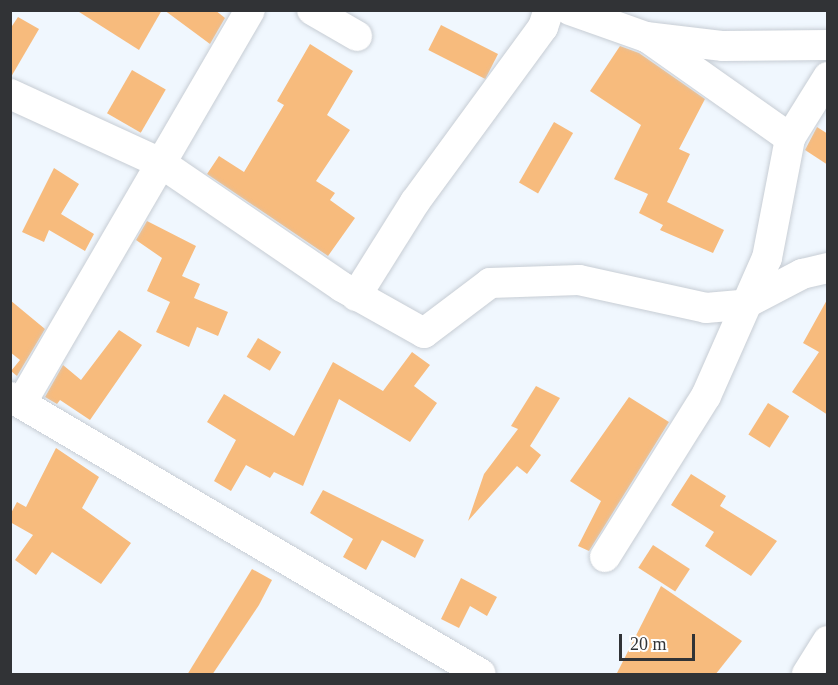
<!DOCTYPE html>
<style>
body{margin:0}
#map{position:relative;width:838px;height:685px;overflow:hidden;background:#f0f7fe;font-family:"Times New Roman",serif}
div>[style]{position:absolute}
.building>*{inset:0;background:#f7bb7d;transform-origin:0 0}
.roads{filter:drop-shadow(0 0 2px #c7cdd4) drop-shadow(0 0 2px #c7cdd4)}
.minor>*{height:30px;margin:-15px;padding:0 15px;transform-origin:15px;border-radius:15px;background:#fff}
span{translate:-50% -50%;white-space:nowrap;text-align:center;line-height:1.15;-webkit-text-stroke:6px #fff;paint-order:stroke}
.frame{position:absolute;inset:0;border:12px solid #313336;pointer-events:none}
.scale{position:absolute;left:619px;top:634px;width:76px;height:27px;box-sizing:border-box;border:3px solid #313336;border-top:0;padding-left:8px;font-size:18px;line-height:21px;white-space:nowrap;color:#313336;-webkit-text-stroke:4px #fff;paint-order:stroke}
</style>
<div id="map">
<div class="building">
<i style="clip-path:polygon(76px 10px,162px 10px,139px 50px)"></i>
<i style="clip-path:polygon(164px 10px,215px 10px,225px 18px,210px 44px)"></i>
<i style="clip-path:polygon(18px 17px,39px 29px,11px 77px,10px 29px)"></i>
<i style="left:441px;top:25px;width:64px;height:28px;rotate:27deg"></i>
<i style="clip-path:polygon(310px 44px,353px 71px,327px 115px,350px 130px,316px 181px,335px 193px,330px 200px,355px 218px,328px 256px,207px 174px,219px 156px,244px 172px,284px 105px,277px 101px)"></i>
<i style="clip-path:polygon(620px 46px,639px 53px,705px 99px,679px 149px,690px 154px,667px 202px,724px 230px,713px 253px,660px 230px,663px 225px,639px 213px,648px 194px,614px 179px,641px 125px,590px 91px)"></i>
<i style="left:132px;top:70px;width:39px;height:50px;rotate:30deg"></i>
<i style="left:554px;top:122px;width:22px;height:70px;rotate:30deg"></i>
<i style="clip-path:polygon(817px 127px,828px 134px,828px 165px,805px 150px)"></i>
<i style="clip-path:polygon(54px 168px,79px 184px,61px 214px,94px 234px,85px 251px,49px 230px,44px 242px,22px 232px)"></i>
<i style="clip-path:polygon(147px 221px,196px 246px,182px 276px,200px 284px,194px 298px,228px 312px,218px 336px,197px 327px,189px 347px,156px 332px,170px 302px,147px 291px,162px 258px,136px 240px)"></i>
<i style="clip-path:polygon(828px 298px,828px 415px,792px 392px,819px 352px,803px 343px)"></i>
<i style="clip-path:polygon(10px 300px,45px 329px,17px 376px,11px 371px,20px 360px,10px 352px)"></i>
<i style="clip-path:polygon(119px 330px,142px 345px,90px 420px,60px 400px,57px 404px,45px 397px,63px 365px,81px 380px)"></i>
<i style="left:258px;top:338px;width:27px;height:22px;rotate:31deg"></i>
<i style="clip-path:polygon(412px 352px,430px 365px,414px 386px,437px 403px,410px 442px,339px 399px,303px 486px,274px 472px,270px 478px,246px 465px,231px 491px,214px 481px,236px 440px,207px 422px,224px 394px,294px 436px,333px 362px,383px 391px)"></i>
<i style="clip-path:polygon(536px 386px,560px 398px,530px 446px,541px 455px,527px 474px,517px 466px,468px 521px,484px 474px,518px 429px,511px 426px)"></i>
<i style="clip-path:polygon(629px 397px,669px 422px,589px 551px,578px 546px,601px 501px,570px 481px)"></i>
<i style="left:768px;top:403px;width:25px;height:37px;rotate:32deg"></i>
<i style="clip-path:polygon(56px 448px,99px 477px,82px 508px,131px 543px,101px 584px,52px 552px,36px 575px,15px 560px,33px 535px,10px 522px,10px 515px,17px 502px,26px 507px)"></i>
<i style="clip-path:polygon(691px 474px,726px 496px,720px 506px,777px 541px,751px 576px,705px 546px,714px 532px,671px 505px)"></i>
<i style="clip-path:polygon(323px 490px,424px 540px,415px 558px,382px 540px,366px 570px,343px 557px,353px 539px,310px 513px)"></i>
<i style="left:653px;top:545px;width:44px;height:27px;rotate:33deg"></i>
<i style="clip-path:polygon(252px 569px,272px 580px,259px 605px,212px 675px,187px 675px)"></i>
<i style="clip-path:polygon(461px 578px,497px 597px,487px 616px,470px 606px,459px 628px,441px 619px)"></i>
<i style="clip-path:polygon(661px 586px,742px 641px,715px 675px,616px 675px)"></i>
</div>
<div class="roads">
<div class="minor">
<i style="left:312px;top:10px;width:52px;rotate:30deg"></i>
<i style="left:570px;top:10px;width:81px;rotate:19.6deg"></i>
<i style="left:646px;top:37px;width:78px;rotate:6.7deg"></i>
<i style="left:723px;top:46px;width:105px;rotate:-0.5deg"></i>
<i style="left:648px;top:38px;width:174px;rotate:35.2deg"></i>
<i style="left:10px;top:94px;width:166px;rotate:24.6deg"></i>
<i style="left:161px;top:163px;width:219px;rotate:34.4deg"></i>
<i style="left:342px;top:287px;width:94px;rotate:29.3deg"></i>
<i style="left:424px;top:333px;width:83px;rotate:-37.1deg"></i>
<i style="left:490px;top:283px;width:89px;rotate:-1.9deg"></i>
<i style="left:579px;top:280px;width:130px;rotate:12.4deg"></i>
<i style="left:706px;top:308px;width:37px;rotate:-5deg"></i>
<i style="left:743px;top:305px;width:67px;rotate:-27.7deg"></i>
<i style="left:802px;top:274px;width:27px;rotate:-13deg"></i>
<i style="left:356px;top:296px;width:111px;rotate:-57.9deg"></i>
<i style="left:415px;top:202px;width:217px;rotate:-53.8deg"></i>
<i style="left:543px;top:27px;width:18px;rotate:-71deg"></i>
<i style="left:10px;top:397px;width:546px;rotate:30.46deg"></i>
<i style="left:22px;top:402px;width:453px;rotate:-59.8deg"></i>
<i style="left:605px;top:557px;width:190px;rotate:-57.9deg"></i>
<i style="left:706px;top:396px;width:151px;rotate:-66.2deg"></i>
<i style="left:767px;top:258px;width:122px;rotate:-79.1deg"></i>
<i style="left:790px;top:138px;width:72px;rotate:-58.1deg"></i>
<i style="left:807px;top:674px;width:39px;rotate:-58deg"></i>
</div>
</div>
<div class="frame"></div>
<div class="scale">20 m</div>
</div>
